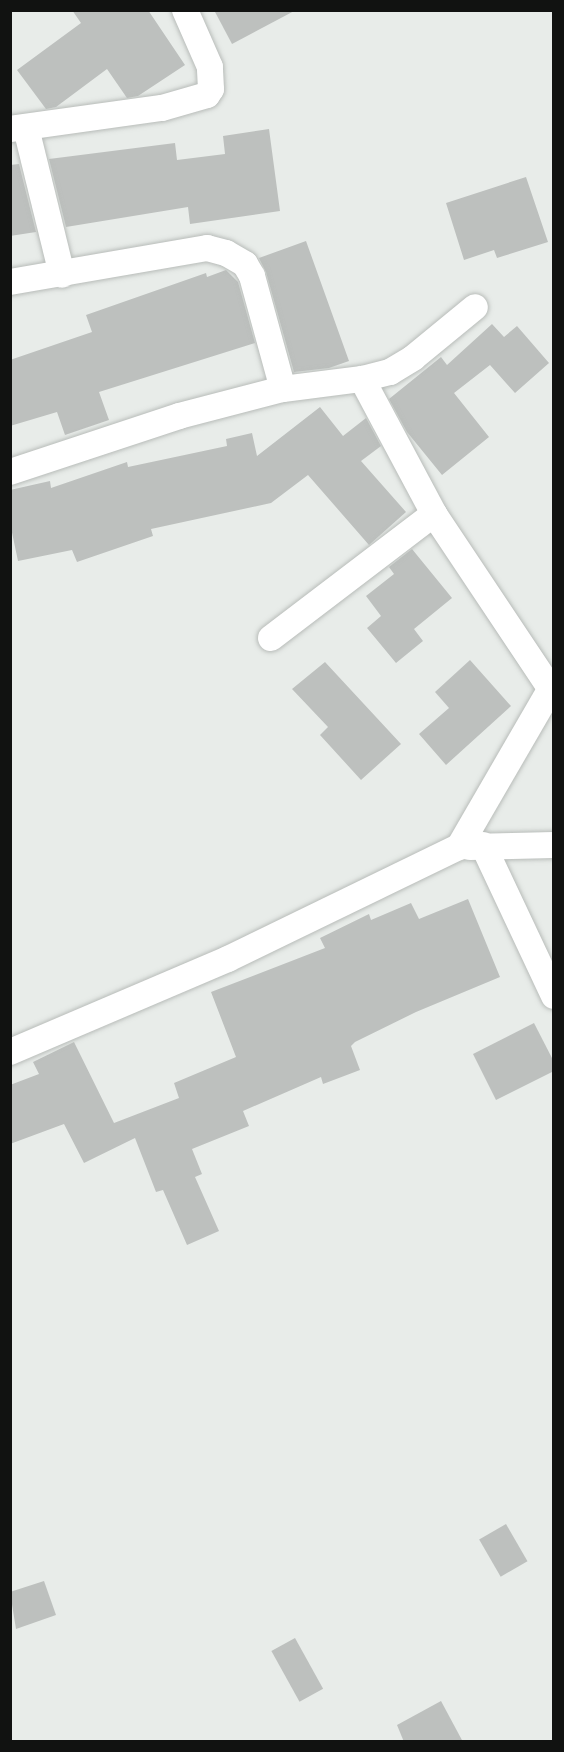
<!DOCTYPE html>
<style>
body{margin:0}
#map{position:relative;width:564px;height:1752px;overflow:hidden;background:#e8ece9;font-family:Overpass,sans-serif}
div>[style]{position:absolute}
.building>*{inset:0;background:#bdc0be;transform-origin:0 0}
.roads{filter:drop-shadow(0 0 2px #b8bcb9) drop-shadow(0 0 2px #b8bcb9)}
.minor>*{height:26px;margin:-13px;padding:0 13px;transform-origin:13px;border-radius:13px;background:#fff}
span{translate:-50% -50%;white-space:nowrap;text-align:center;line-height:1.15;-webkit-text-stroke:4.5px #fff;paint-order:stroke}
.frame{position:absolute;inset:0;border:12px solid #111211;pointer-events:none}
</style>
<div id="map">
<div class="building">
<i style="clip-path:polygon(72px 10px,148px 10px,185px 65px,138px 96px,127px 98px,107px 69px,56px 107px,46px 109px,17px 70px,81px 23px)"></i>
<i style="clip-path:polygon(214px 10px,296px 10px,232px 44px)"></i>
<i style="clip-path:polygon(269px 129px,280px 211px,190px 224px,188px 207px,66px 227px,49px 159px,175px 143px,177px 160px,225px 154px,223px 136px)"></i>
<i style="clip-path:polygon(19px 164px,36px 232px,10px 236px,10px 165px)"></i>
<i style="clip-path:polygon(526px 177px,548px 242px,497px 258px,494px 250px,464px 260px,446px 203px)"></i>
<i style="clip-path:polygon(306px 241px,349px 361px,329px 368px,294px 372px,266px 272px,259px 258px)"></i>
<i style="clip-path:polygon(226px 270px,238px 282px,255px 343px,99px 392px,109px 420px,65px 435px,57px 412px,10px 426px,10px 360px,92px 332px,86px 315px,206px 273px,207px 277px)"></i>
<i style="clip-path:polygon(492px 324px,504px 337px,517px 326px,549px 363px,515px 393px,490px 365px,454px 393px,489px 437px,442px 475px,407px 432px,389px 399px,441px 357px,447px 365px)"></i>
<i style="clip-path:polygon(320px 407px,343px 436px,366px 418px,381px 446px,361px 461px,406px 512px,369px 545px,308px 475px,271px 503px,151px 529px,153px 536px,77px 562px,72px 550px,18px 561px,10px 523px,10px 490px,50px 481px,51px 488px,127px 462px,128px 467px,227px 446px,226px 439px,252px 433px,257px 456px)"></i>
<i style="clip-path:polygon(412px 549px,452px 598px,414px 629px,423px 641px,396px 663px,367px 628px,381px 616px,366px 596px,394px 574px,389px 567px)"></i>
<i style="clip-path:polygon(470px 660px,511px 706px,446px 765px,419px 734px,449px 708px,435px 692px)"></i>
<i style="clip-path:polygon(325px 662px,401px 744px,361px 780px,320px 735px,328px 727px,292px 689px)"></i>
<i style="clip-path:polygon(468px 899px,500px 977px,416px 1012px,355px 1042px,351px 1046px,360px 1070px,323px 1084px,321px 1077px,243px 1111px,249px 1126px,192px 1149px,202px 1174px,195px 1177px,219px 1231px,187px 1245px,163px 1190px,156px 1192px,135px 1138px,84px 1163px,64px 1124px,10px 1144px,10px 1085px,39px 1074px,33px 1062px,74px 1042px,114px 1123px,179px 1098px,174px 1083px,236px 1057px,211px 992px,325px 948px,320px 938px,369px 914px,371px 920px,411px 903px,419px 919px)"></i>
<i style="clip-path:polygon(534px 1023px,554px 1062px,554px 1071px,496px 1100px,473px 1054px)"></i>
<i style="left:506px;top:1524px;width:43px;height:31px;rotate:60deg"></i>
<i style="clip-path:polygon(44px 1581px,56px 1615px,16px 1629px,10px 1592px)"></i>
<i style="left:295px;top:1638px;width:58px;height:27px;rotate:61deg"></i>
<i style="clip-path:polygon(441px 1701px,463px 1742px,404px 1742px,397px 1725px)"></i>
</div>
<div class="roads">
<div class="minor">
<i style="left:26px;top:128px;width:151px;rotate:76.2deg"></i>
<i style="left:10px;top:129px;width:153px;rotate:-7.9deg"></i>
<i style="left:162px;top:108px;width:47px;rotate:-16.1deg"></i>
<i style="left:207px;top:95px;width:7px;rotate:-56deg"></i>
<i style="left:211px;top:89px;width:22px;rotate:-93deg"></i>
<i style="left:210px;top:67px;width:62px;rotate:-113.7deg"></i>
<i style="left:10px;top:282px;width:200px;rotate:-9.8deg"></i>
<i style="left:207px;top:248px;width:20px;rotate:15deg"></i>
<i style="left:226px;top:253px;width:22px;rotate:30deg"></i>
<i style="left:245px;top:264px;width:14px;rotate:60deg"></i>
<i style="left:252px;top:276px;width:117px;rotate:74.7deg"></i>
<i style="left:362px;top:379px;width:29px;rotate:-14deg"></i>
<i style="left:390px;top:372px;width:27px;rotate:-31deg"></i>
<i style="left:413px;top:358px;width:80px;rotate:-39.4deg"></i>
<i style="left:10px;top:472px;width:178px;rotate:-18.3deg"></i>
<i style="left:179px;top:416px;width:107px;rotate:-14.6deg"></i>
<i style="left:283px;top:389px;width:80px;rotate:-7.2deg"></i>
<i style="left:362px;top:379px;width:153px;rotate:61.9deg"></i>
<i style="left:434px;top:514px;width:209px;rotate:56.3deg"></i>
<i style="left:271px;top:638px;width:205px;rotate:-37.3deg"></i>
<i style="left:483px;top:845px;width:167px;rotate:64.8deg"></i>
<i style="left:470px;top:847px;width:84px;rotate:-1.4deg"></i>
<i style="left:10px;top:1052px;width:237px;rotate:-23.1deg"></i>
<i style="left:228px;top:959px;width:257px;rotate:-25.9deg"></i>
<i style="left:459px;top:847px;width:190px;rotate:-59.9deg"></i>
</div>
</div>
<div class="frame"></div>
</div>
